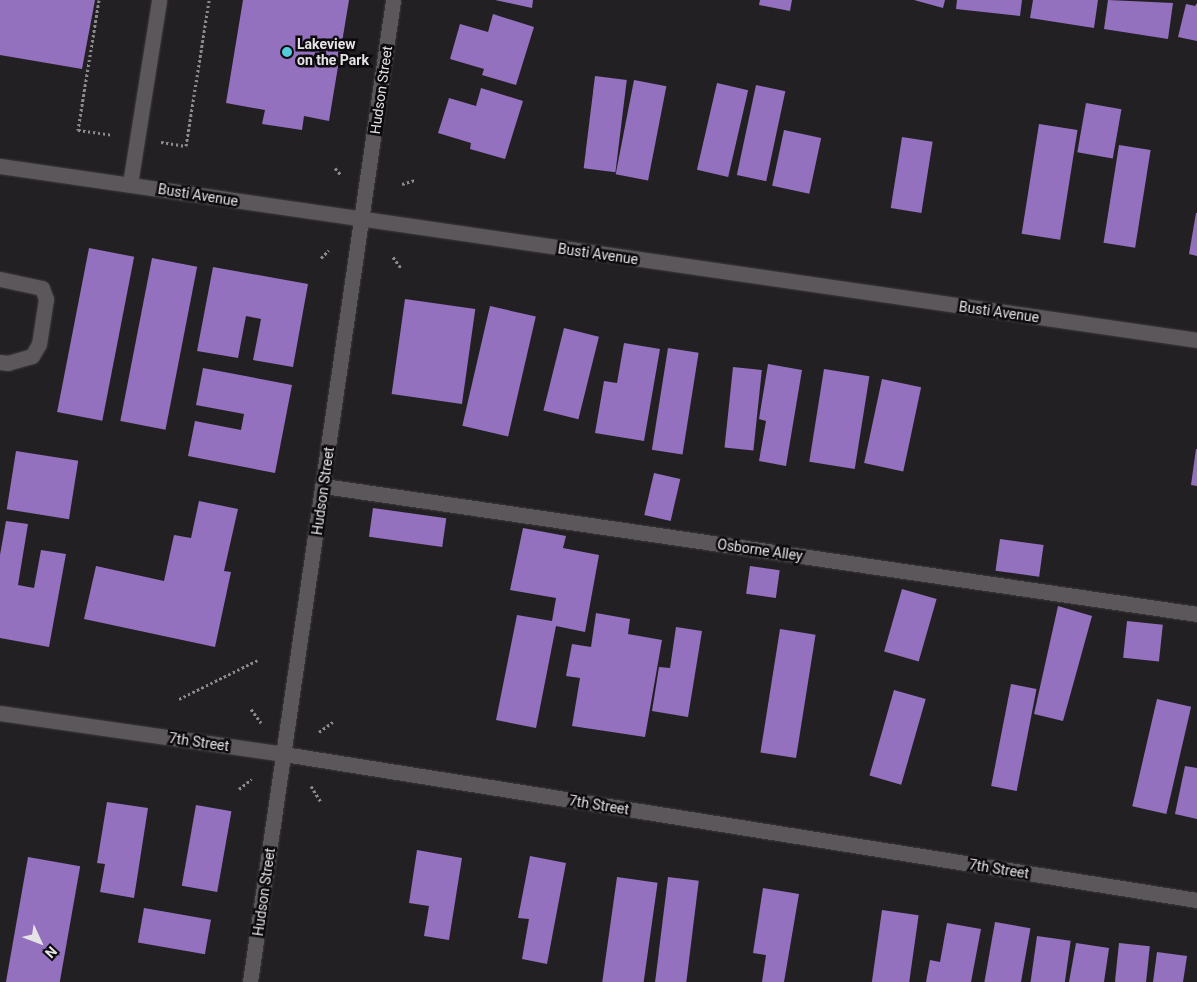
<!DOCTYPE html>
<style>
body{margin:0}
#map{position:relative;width:1197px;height:982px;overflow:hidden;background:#232023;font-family:Roboto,sans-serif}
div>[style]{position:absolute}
.building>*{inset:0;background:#9371bf;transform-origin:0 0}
.path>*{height:3px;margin-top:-1.5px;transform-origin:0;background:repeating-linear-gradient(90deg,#8d8a8d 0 2.5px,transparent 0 5px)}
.roads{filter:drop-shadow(0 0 1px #3d3a3d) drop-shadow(0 0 1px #3d3a3d)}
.minor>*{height:15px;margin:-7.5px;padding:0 7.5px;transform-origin:7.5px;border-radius:7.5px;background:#5b575b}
.dots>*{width:14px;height:14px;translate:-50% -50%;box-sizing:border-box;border:2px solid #0c0a0c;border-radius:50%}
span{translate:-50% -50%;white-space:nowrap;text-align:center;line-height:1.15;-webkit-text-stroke:5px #0c0a0c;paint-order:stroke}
.poi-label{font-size:14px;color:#e5e3e5;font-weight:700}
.left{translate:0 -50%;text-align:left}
.street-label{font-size:14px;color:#e5e3e5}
.north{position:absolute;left:15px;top:917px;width:50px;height:50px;-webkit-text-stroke:4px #0c0a0c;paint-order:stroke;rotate:133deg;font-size:14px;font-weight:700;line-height:20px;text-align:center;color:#e5e3e5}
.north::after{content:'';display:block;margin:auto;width:18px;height:22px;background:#e5e3e5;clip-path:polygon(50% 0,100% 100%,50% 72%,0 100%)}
</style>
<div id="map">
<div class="building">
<i style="clip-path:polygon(0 0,95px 0,82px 69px,0 55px)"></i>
<i style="clip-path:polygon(243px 0,349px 0,329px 121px,304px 116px,302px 130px,262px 124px,265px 110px,226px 103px)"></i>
<i style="clip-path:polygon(495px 0,533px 0,532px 8px)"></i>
<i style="clip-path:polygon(760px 0,792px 0,790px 11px,759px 5px)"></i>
<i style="clip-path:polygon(914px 0,945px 0,943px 8px)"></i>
<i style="clip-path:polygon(957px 0,1022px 0,1020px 16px,956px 9px)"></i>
<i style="clip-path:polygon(1033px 0,1098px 0,1094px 28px,1030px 18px)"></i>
<i style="clip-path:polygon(1108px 0,1173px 3px,1168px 39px,1104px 29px)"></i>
<i style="clip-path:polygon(1197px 3px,1197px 41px,1178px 37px,1186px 4px,1195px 6px)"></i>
<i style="clip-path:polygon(493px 14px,534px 27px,516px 85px,482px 75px,484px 69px,450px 59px,460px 24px,488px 32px)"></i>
<i style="left:595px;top:76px;width:32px;height:93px;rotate:7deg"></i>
<i style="left:634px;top:80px;width:33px;height:96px;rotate:11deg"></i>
<i style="left:717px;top:83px;width:32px;height:89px;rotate:13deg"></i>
<i style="left:756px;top:85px;width:30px;height:92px;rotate:12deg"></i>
<i style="clip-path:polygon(481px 88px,523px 101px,505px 159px,470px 149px,471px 143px,438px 133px,449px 98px,476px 106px)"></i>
<i style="left:1086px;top:103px;width:36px;height:50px;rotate:10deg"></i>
<i style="left:1039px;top:124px;width:39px;height:111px;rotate:9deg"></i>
<i style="left:784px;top:130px;width:38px;height:57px;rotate:12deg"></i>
<i style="left:902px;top:137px;width:31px;height:72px;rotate:9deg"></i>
<i style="left:1119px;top:145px;width:32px;height:99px;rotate:9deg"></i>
<i style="clip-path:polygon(1196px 213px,1197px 213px,1197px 256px,1189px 254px)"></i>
<i style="left:89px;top:248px;width:46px;height:167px;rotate:11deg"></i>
<i style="left:152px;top:258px;width:46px;height:166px;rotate:11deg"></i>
<i style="clip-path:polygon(213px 267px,308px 284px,293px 367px,253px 360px,261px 319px,246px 316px,238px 358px,197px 351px)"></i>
<i style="left:405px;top:299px;width:71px;height:96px;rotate:8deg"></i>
<i style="left:490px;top:306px;width:47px;height:123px;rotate:13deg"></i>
<i style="left:564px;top:328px;width:36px;height:85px;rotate:14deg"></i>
<i style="clip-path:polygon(624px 343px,660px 349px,644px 441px,595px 433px,604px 381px,617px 383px)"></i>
<i style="left:668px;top:348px;width:31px;height:103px;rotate:9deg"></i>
<i style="clip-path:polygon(768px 364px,802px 370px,786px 466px,759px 461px,766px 421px,759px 419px)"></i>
<i style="left:733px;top:367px;width:29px;height:81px;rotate:6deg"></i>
<i style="clip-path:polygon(203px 368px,292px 385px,275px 473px,188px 456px,195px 421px,241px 430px,244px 414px,196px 405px)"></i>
<i style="left:824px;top:369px;width:46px;height:94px;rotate:9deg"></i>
<i style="left:882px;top:379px;width:40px;height:86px;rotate:12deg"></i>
<i style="clip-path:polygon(1196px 449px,1197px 449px,1197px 486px,1191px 485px)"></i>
<i style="left:16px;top:451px;width:63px;height:59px;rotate:9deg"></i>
<i style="left:654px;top:473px;width:27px;height:43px;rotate:13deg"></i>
<i style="clip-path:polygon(199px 501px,238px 509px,224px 571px,231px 572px,215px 647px,84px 619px,96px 566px,164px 581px,174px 535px,191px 538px)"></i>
<i style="left:373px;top:508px;width:74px;height:29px;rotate:8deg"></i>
<i style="clip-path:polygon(6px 521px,28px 524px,18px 585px,34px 588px,41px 550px,66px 554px,49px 647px,0 638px,0 555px)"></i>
<i style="clip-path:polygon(523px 528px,566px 536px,563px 548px,599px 555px,585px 632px,556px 626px,536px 728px,496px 720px,517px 615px,552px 621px,556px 598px,510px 590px)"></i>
<i style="left:1000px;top:539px;width:44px;height:32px;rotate:8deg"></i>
<i style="left:750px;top:566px;width:30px;height:28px;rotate:8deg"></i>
<i style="left:902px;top:589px;width:36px;height:65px;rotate:16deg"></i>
<i style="clip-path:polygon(1058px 606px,1092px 616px,1063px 721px,1034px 714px)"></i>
<i style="clip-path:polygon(596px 613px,630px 619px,628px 634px,662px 640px,645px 737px,572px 726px,580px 678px,566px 676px,572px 644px,591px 647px)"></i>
<i style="left:1127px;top:621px;width:36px;height:37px;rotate:6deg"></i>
<i style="clip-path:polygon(676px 627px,702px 631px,688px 717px,652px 711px,659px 667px,670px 668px)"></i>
<i style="left:780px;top:629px;width:36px;height:125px;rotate:9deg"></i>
<i style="left:1011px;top:684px;width:26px;height:104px;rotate:11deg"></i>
<i style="left:894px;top:690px;width:33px;height:89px;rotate:16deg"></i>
<i style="left:1157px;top:699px;width:35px;height:110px;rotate:13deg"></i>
<i style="clip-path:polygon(1185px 766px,1197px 768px,1197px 819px,1175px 814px)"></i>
<i style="clip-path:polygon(107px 802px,148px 808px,134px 898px,100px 892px,105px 864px,97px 863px)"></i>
<i style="left:196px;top:805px;width:36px;height:82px;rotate:10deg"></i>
<i style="clip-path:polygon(417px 850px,462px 858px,449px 940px,424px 936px,429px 906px,409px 903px)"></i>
<i style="clip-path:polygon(530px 856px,566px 863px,547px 964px,522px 959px,529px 919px,518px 918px)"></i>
<i style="left:28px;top:857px;width:53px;height:127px;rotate:10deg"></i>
<i style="left:617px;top:877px;width:41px;height:107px;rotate:8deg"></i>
<i style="left:668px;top:877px;width:31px;height:106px;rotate:7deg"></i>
<i style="clip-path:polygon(763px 888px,799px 894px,784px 982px,762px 982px,766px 955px,753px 953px)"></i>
<i style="left:144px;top:908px;width:68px;height:35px;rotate:10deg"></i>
<i style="left:882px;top:910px;width:37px;height:73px;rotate:8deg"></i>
<i style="left:995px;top:922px;width:36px;height:61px;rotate:10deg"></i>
<i style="clip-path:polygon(947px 923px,981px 929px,971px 982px,926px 982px,930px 960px,940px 962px)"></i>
<i style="left:1037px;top:936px;width:34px;height:47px;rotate:8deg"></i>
<i style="clip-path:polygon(1076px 943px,1109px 948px,1104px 982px,1069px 982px)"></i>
<i style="left:1119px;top:943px;width:31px;height:39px;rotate:6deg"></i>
<i style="clip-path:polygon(1157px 952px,1187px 956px,1183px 982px,1153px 982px)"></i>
</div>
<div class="path">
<i style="left:99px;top:0;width:132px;rotate:99.2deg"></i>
<i style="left:78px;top:130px;width:35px;rotate:8deg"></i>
<i style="left:161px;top:142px;width:25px;rotate:9deg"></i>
<i style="left:186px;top:146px;width:148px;rotate:-81deg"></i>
<i style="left:335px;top:168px;width:9px;rotate:49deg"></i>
<i style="left:402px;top:184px;width:14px;rotate:-17deg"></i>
<i style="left:393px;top:257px;width:14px;rotate:54deg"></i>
<i style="left:321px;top:258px;width:11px;rotate:-45deg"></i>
<i style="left:179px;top:699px;width:88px;rotate:-26.3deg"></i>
<i style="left:251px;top:709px;width:17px;rotate:54deg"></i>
<i style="left:319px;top:732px;width:17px;rotate:-36deg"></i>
<i style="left:311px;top:786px;width:19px;rotate:58deg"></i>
<i style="left:239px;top:789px;width:16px;rotate:-38deg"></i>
</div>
<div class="roads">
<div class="minor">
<i style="left:0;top:166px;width:1210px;rotate:8.27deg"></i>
<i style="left:130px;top:184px;width:186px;rotate:-81deg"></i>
<i style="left:0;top:279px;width:43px;rotate:12.1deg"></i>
<i style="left:42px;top:288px;width:12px;rotate:70deg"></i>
<i style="left:46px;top:299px;width:46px;rotate:98.8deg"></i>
<i style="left:39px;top:344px;width:14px;rotate:120deg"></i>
<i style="left:32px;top:356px;width:25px;rotate:164deg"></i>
<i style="left:8px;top:363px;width:8px;rotate:-173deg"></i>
<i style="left:324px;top:486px;width:882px;rotate:8.34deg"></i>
<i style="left:0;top:713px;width:287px;rotate:8.2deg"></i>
<i style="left:284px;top:754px;width:925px;rotate:9.09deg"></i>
<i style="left:250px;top:982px;width:992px;rotate:-81.71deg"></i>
</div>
</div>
<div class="dots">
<i style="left:287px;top:52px;background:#53cbdb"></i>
</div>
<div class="poi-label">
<span class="left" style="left:297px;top:52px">Lakeview<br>on the Park</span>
</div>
<div class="street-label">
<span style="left:381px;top:90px;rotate:-82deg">Hudson Street</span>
<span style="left:198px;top:195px;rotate:9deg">Busti Avenue</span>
<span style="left:598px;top:254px;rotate:8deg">Busti Avenue</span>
<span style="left:999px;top:312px;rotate:8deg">Busti Avenue</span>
<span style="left:323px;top:491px;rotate:-82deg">Hudson Street</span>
<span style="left:760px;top:550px;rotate:8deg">Osborne Alley</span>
<span style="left:199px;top:742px;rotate:8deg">7th Street</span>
<span style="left:599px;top:805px;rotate:9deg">7th Street</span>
<span style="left:999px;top:869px;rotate:9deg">7th Street</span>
<span style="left:264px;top:892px;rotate:-82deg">Hudson Street</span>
</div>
<div class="north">N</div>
</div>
